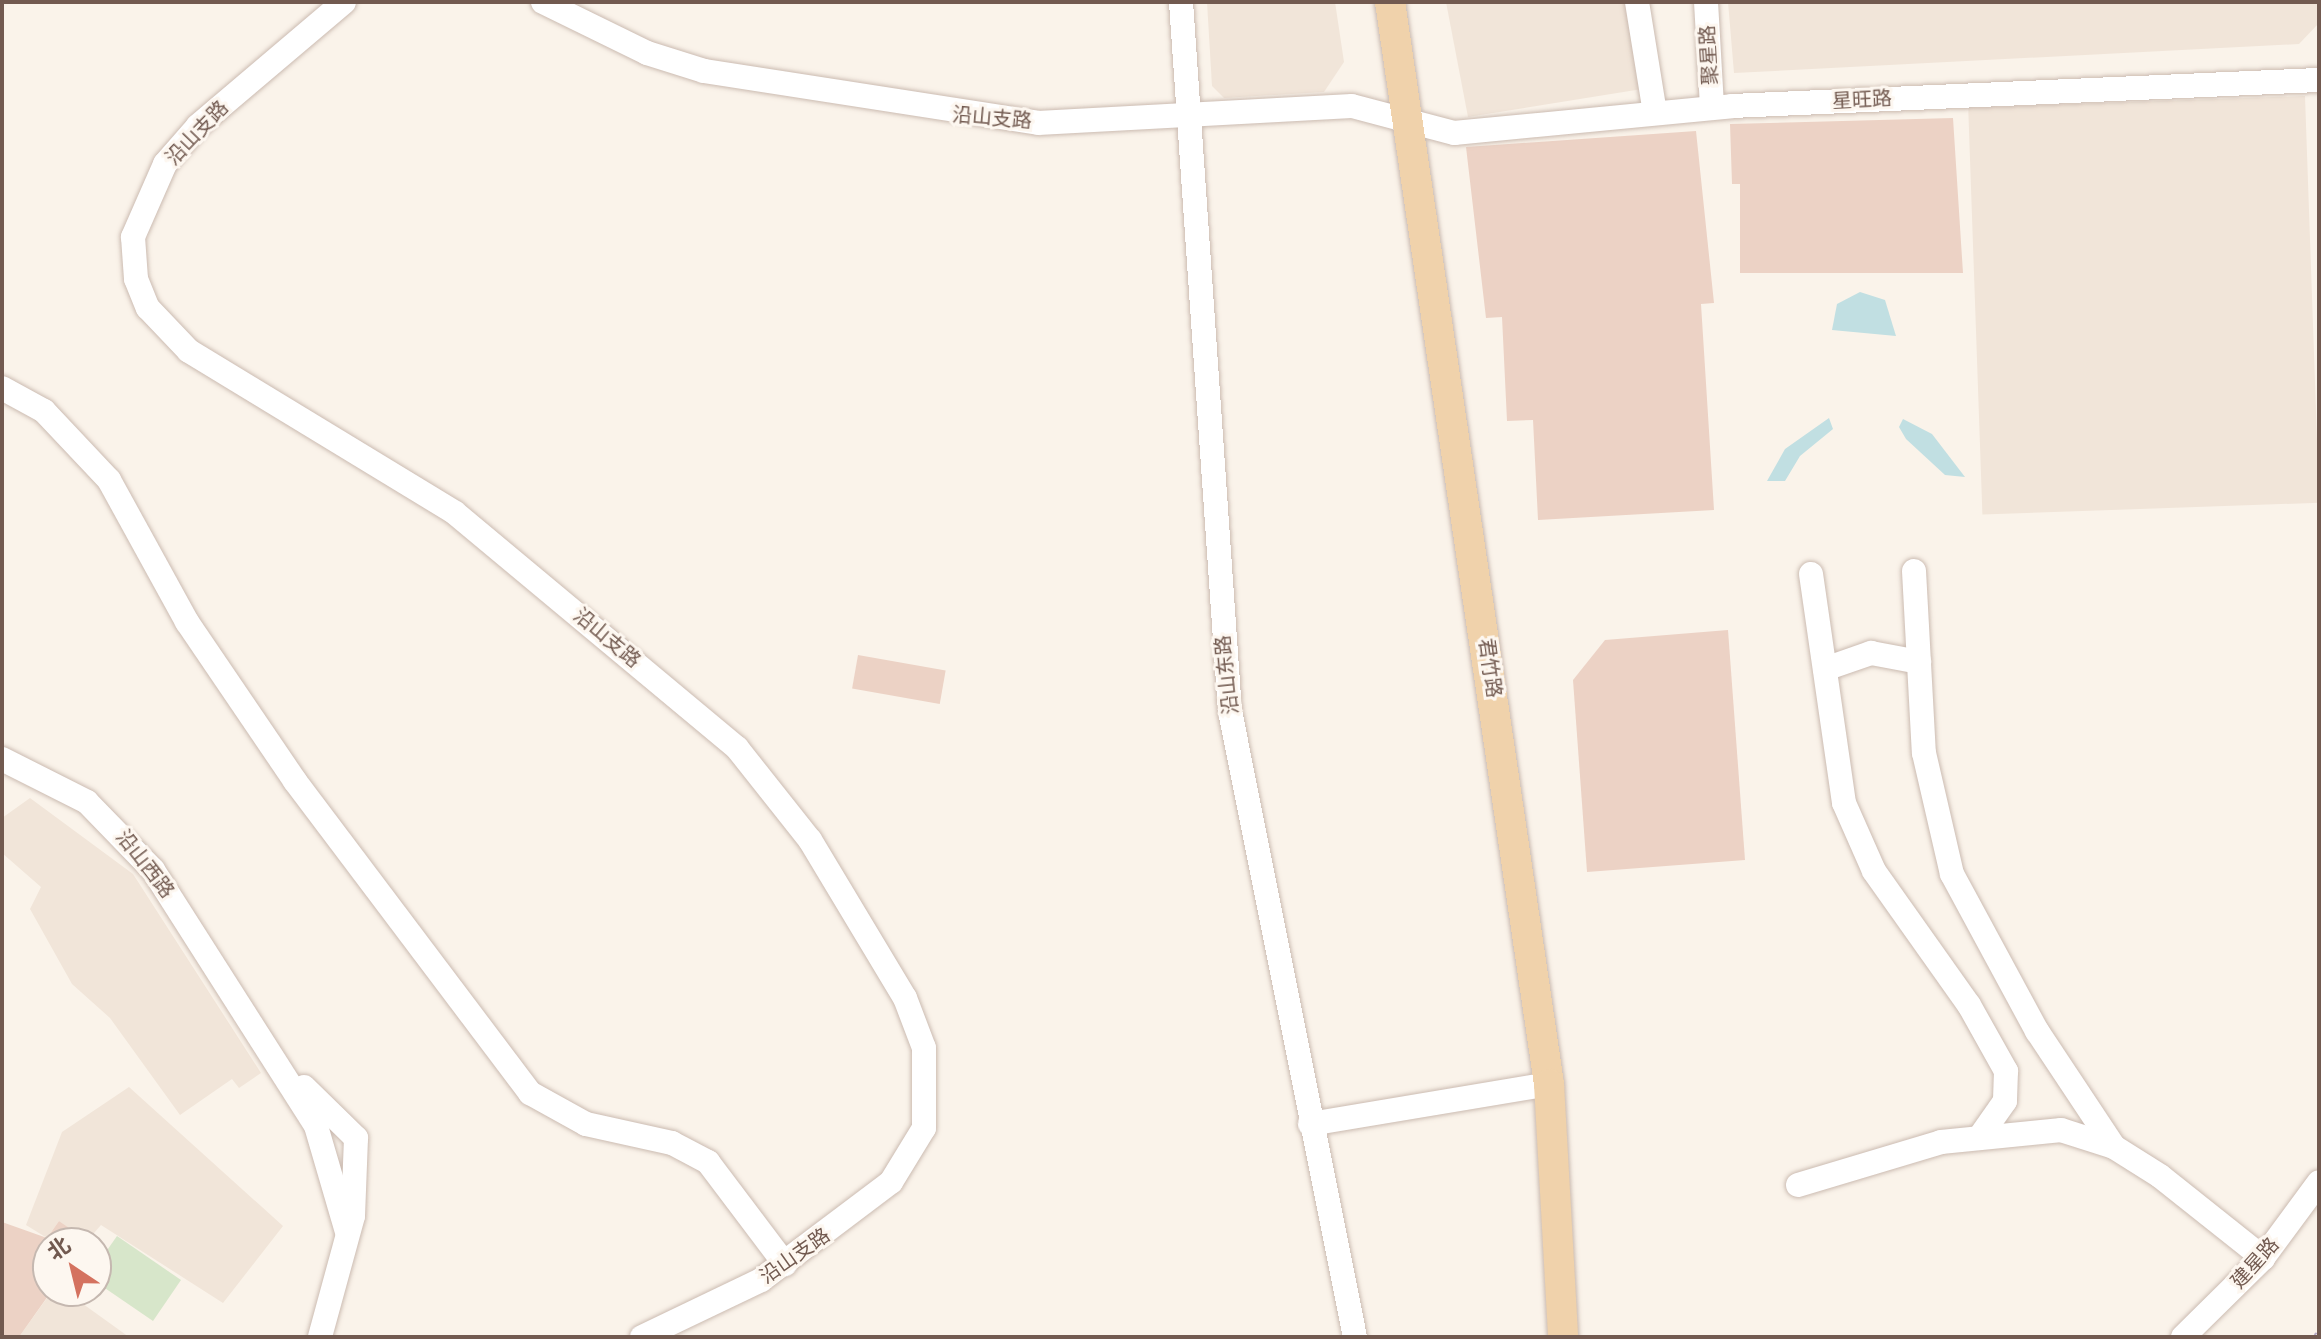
<!DOCTYPE html>
<meta charset="utf-8">
<style>
body{margin:0}
#map{position:relative;width:2321px;height:1339px;overflow:hidden;background:#faf3ea;font-family:"Roboto Condensed","Noto Sans SC",sans-serif}
div>[style]{position:absolute}
.residential>*{inset:0;background:#f1e5d9;transform-origin:0 0}
.green>*{inset:0;background:#d7e6ca}
.water>*{inset:0;background:#c1dfe2}
.building>*{inset:0;background:#ecd2c5;transform-origin:0 0}
.roads{filter:drop-shadow(0 0 2px #cbbbb1) drop-shadow(0 0 2px #cbbbb1)}
.minor>*{height:24px;margin:-12px;padding:0 12px;transform-origin:12px;border-radius:12px;background:#fff}
.major>*{height:30px;margin:-15px;padding:0 15px;transform-origin:15px;border-radius:15px;background:#f0d2ab}
.rail>*{height:9px;margin-top:-4.5px;transform-origin:0;background:repeating-linear-gradient(90deg,#fdf7f0 0 18px,#b6a9c3 0 36px);box-sizing:border-box;border-block:2px solid #b6a9c3}
span{translate:-50% -50%;white-space:nowrap;text-align:center;line-height:1.15;-webkit-text-stroke:6px #fdf7f0;paint-order:stroke}
.street-label{font-size:20px;color:#725a50}
.frame{position:absolute;inset:0;border:4px solid #725a50;pointer-events:none}
.north{position:absolute;left:32px;top:1227px;width:80px;height:80px;box-sizing:border-box;background:#fdf7f0;border:2px solid #c5b8b0;border-radius:50%;rotate:325deg;font-size:22px;font-weight:700;line-height:32px;text-align:center;color:#725a50}
.north::after{content:'';display:block;margin:auto;width:28px;height:36px;background:#d4725f;clip-path:polygon(50% 0,100% 100%,50% 72%,0 100%)}
</style>
<div id="map">
<div class="residential">
<i style="clip-path:polygon(1207px 2px,1335px 2px,1344px 62px,1324px 92px,1224px 98px,1212px 86px)"></i>
<i style="clip-path:polygon(1446px 2px,1628px 2px,1642px 89px,1468px 117px)"></i>
<i style="clip-path:polygon(1728px 2px,2319px 2px,2319px 23px,2299px 44px,1734px 73px)"></i>
<i style="left:2305px;top:96px;width:407px;height:337px;rotate:88deg"></i>
<i style="clip-path:polygon(30px 798px,133px 874px,261px 1073px,239px 1088px,232px 1079px,180px 1115px,110px 1018px,72px 984px,30px 909px,41px 887px,2px 853px,2px 818px)"></i>
<i style="clip-path:polygon(129px 1087px,283px 1226px,223px 1303px,101px 1225px,87px 1241px,59px 1221px,47px 1238px,26px 1225px,62px 1132px)"></i>
<i style="clip-path:polygon(52px 1291px,65px 1291px,129px 1337px,19px 1337px)"></i>
</div>
<div class="green">
<i style="clip-path:polygon(117px 1236px,181px 1280px,153px 1321px,96px 1282px,96px 1266px)"></i>
</div>
<div class="water">
<i style="clip-path:polygon(1860px 292px,1885px 300px,1896px 336px,1832px 330px,1837px 304px)"></i>
<i style="clip-path:polygon(1829px 418px,1833px 429px,1800px 456px,1785px 481px,1767px 481px,1785px 449px)"></i>
<i style="clip-path:polygon(1903px 419px,1932px 434px,1965px 477px,1945px 475px,1906px 439px,1899px 427px)"></i>
</div>
<div class="building">
<i style="clip-path:polygon(1953px 118px,1963px 273px,1740px 273px,1740px 184px,1732px 184px,1730px 124px)"></i>
<i style="clip-path:polygon(1696px 131px,1714px 303px,1701px 304px,1714px 510px,1538px 520px,1533px 420px,1507px 421px,1502px 317px,1486px 318px,1466px 147px)"></i>
<i style="clip-path:polygon(1728px 630px,1745px 860px,1587px 872px,1573px 680px,1605px 640px)"></i>
<i style="left:858px;top:655px;width:89px;height:34px;rotate:10deg"></i>
<i style="clip-path:polygon(59px 1221px,91px 1243px,48px 1243px,48px 1296px,19px 1337px,2px 1337px,2px 1222px,47px 1238px)"></i>
</div>
<div class="roads">
<div class="minor">
<i style="left:344px;top:2px;width:192px;rotate:139.7deg"></i>
<i style="left:198px;top:126px;width:50px;rotate:131deg"></i>
<i style="left:165px;top:164px;width:80px;rotate:113.7deg"></i>
<i style="left:133px;top:237px;width:42px;rotate:85.9deg"></i>
<i style="left:136px;top:279px;width:31px;rotate:68deg"></i>
<i style="left:148px;top:308px;width:59px;rotate:46.4deg"></i>
<i style="left:189px;top:351px;width:311px;rotate:31.3deg"></i>
<i style="left:455px;top:513px;width:367px;rotate:39.8deg"></i>
<i style="left:737px;top:748px;width:117px;rotate:51.6deg"></i>
<i style="left:810px;top:840px;width:184px;rotate:59deg"></i>
<i style="left:905px;top:998px;width:53px;rotate:69.2deg"></i>
<i style="left:924px;top:1048px;width:80px;rotate:90deg"></i>
<i style="left:924px;top:1128px;width:63px;rotate:121.4deg"></i>
<i style="left:891px;top:1182px;width:163px;rotate:143deg"></i>
<i style="left:761px;top:1280px;width:132px;rotate:154.4deg"></i>
<i style="left:543px;top:2px;width:116px;rotate:26.1deg"></i>
<i style="left:647px;top:53px;width:60px;rotate:17.5deg"></i>
<i style="left:704px;top:71px;width:338px;rotate:8.8deg"></i>
<i style="left:1038px;top:123px;width:314px;rotate:-3.1deg"></i>
<i style="left:1352px;top:106px;width:106px;rotate:14.8deg"></i>
<i style="left:1454px;top:133px;width:279px;rotate:-5.5deg"></i>
<i style="left:1732px;top:106px;width:588px;rotate:-2.54deg"></i>
<i style="left:1181px;top:2px;width:711px;rotate:86.05deg"></i>
<i style="left:1230px;top:711px;width:638px;rotate:78.71deg"></i>
<i style="left:1637px;top:2px;width:112px;rotate:80.8deg"></i>
<i style="left:1706px;top:2px;width:105px;rotate:86.7deg"></i>
<i style="left:2px;top:388px;width:48px;rotate:28.7deg"></i>
<i style="left:44px;top:411px;width:95px;rotate:46.7deg"></i>
<i style="left:109px;top:480px;width:162px;rotate:61.2deg"></i>
<i style="left:187px;top:622px;width:192px;rotate:55.8deg"></i>
<i style="left:295px;top:781px;width:391px;rotate:53deg"></i>
<i style="left:530px;top:1093px;width:64px;rotate:29deg"></i>
<i style="left:586px;top:1124px;width:88px;rotate:12.5deg"></i>
<i style="left:672px;top:1143px;width:41px;rotate:27.8deg"></i>
<i style="left:708px;top:1162px;width:128px;rotate:53deg"></i>
<i style="left:1914px;top:571px;width:182px;rotate:86.9deg"></i>
<i style="left:1924px;top:753px;width:124px;rotate:77deg"></i>
<i style="left:1952px;top:874px;width:179px;rotate:61.6deg"></i>
<i style="left:2037px;top:1031px;width:139px;rotate:56.4deg"></i>
<i style="left:1811px;top:574px;width:231px;rotate:81.8deg"></i>
<i style="left:1844px;top:803px;width:74px;rotate:66.2deg"></i>
<i style="left:1874px;top:871px;width:164px;rotate:54.7deg"></i>
<i style="left:1969px;top:1005px;width:76px;rotate:60.7deg"></i>
<i style="left:2006px;top:1071px;width:30px;rotate:92deg"></i>
<i style="left:2005px;top:1101px;width:42px;rotate:125.2deg"></i>
<i style="left:1825px;top:669px;width:49px;rotate:-19.2deg"></i>
<i style="left:1871px;top:653px;width:49px;rotate:10.6deg"></i>
<i style="left:2px;top:759px;width:95px;rotate:26.8deg"></i>
<i style="left:87px;top:802px;width:95px;rotate:45.9deg"></i>
<i style="left:153px;top:870px;width:303px;rotate:57.5deg"></i>
<i style="left:316px;top:1126px;width:110px;rotate:73.7deg"></i>
<i style="left:304px;top:1087px;width:73px;rotate:44.4deg"></i>
<i style="left:356px;top:1138px;width:78px;rotate:92.2deg"></i>
<i style="left:353px;top:1216px;width:125px;rotate:105.3deg"></i>
<i style="left:1310px;top:1124px;width:242px;rotate:-9.5deg"></i>
<i style="left:1798px;top:1185px;width:149px;rotate:-16.7deg"></i>
<i style="left:1941px;top:1142px;width:121px;rotate:-5.7deg"></i>
<i style="left:2061px;top:1130px;width:56px;rotate:17.8deg"></i>
<i style="left:2114px;top:1147px;width:54px;rotate:32.2deg"></i>
<i style="left:2160px;top:1176px;width:132px;rotate:38.5deg"></i>
<i style="left:2183px;top:1337px;width:112px;rotate:-44.6deg"></i>
<i style="left:2263px;top:1258px;width:94px;rotate:-53.6deg"></i>
</div>
<div class="major">
<i style="left:1390px;top:2px;width:1094px;rotate:81.64deg"></i>
<i style="left:1549px;top:1084px;width:253px;rotate:86.8deg"></i>
</div>
</div>
<div class="rail">
<i style="left:2317px;top:1337px;width:3px;rotate:-45deg"></i>
</div>
<div class="street-label">
<span style="left:1709px;top:55px;rotate:-93deg">聚星路</span>
<span style="left:1862px;top:100px;rotate:-3deg">星旺路</span>
<span style="left:992px;top:118px;rotate:5deg">沿山支路</span>
<span style="left:197px;top:133px;rotate:-46deg">沿山支路</span>
<span style="left:607px;top:638px;rotate:40deg">沿山支路</span>
<span style="left:1490px;top:668px;rotate:82deg">君竹路</span>
<span style="left:1227px;top:675px;rotate:-96deg">沿山东路</span>
<span style="left:145px;top:864px;rotate:52deg">沿山西路</span>
<span style="left:795px;top:1256px;rotate:-35deg">沿山支路</span>
<span style="left:2255px;top:1263px;rotate:-48deg">建星路</span>
</div>
<div class="frame"></div>
<div class="north">北</div>
</div>
